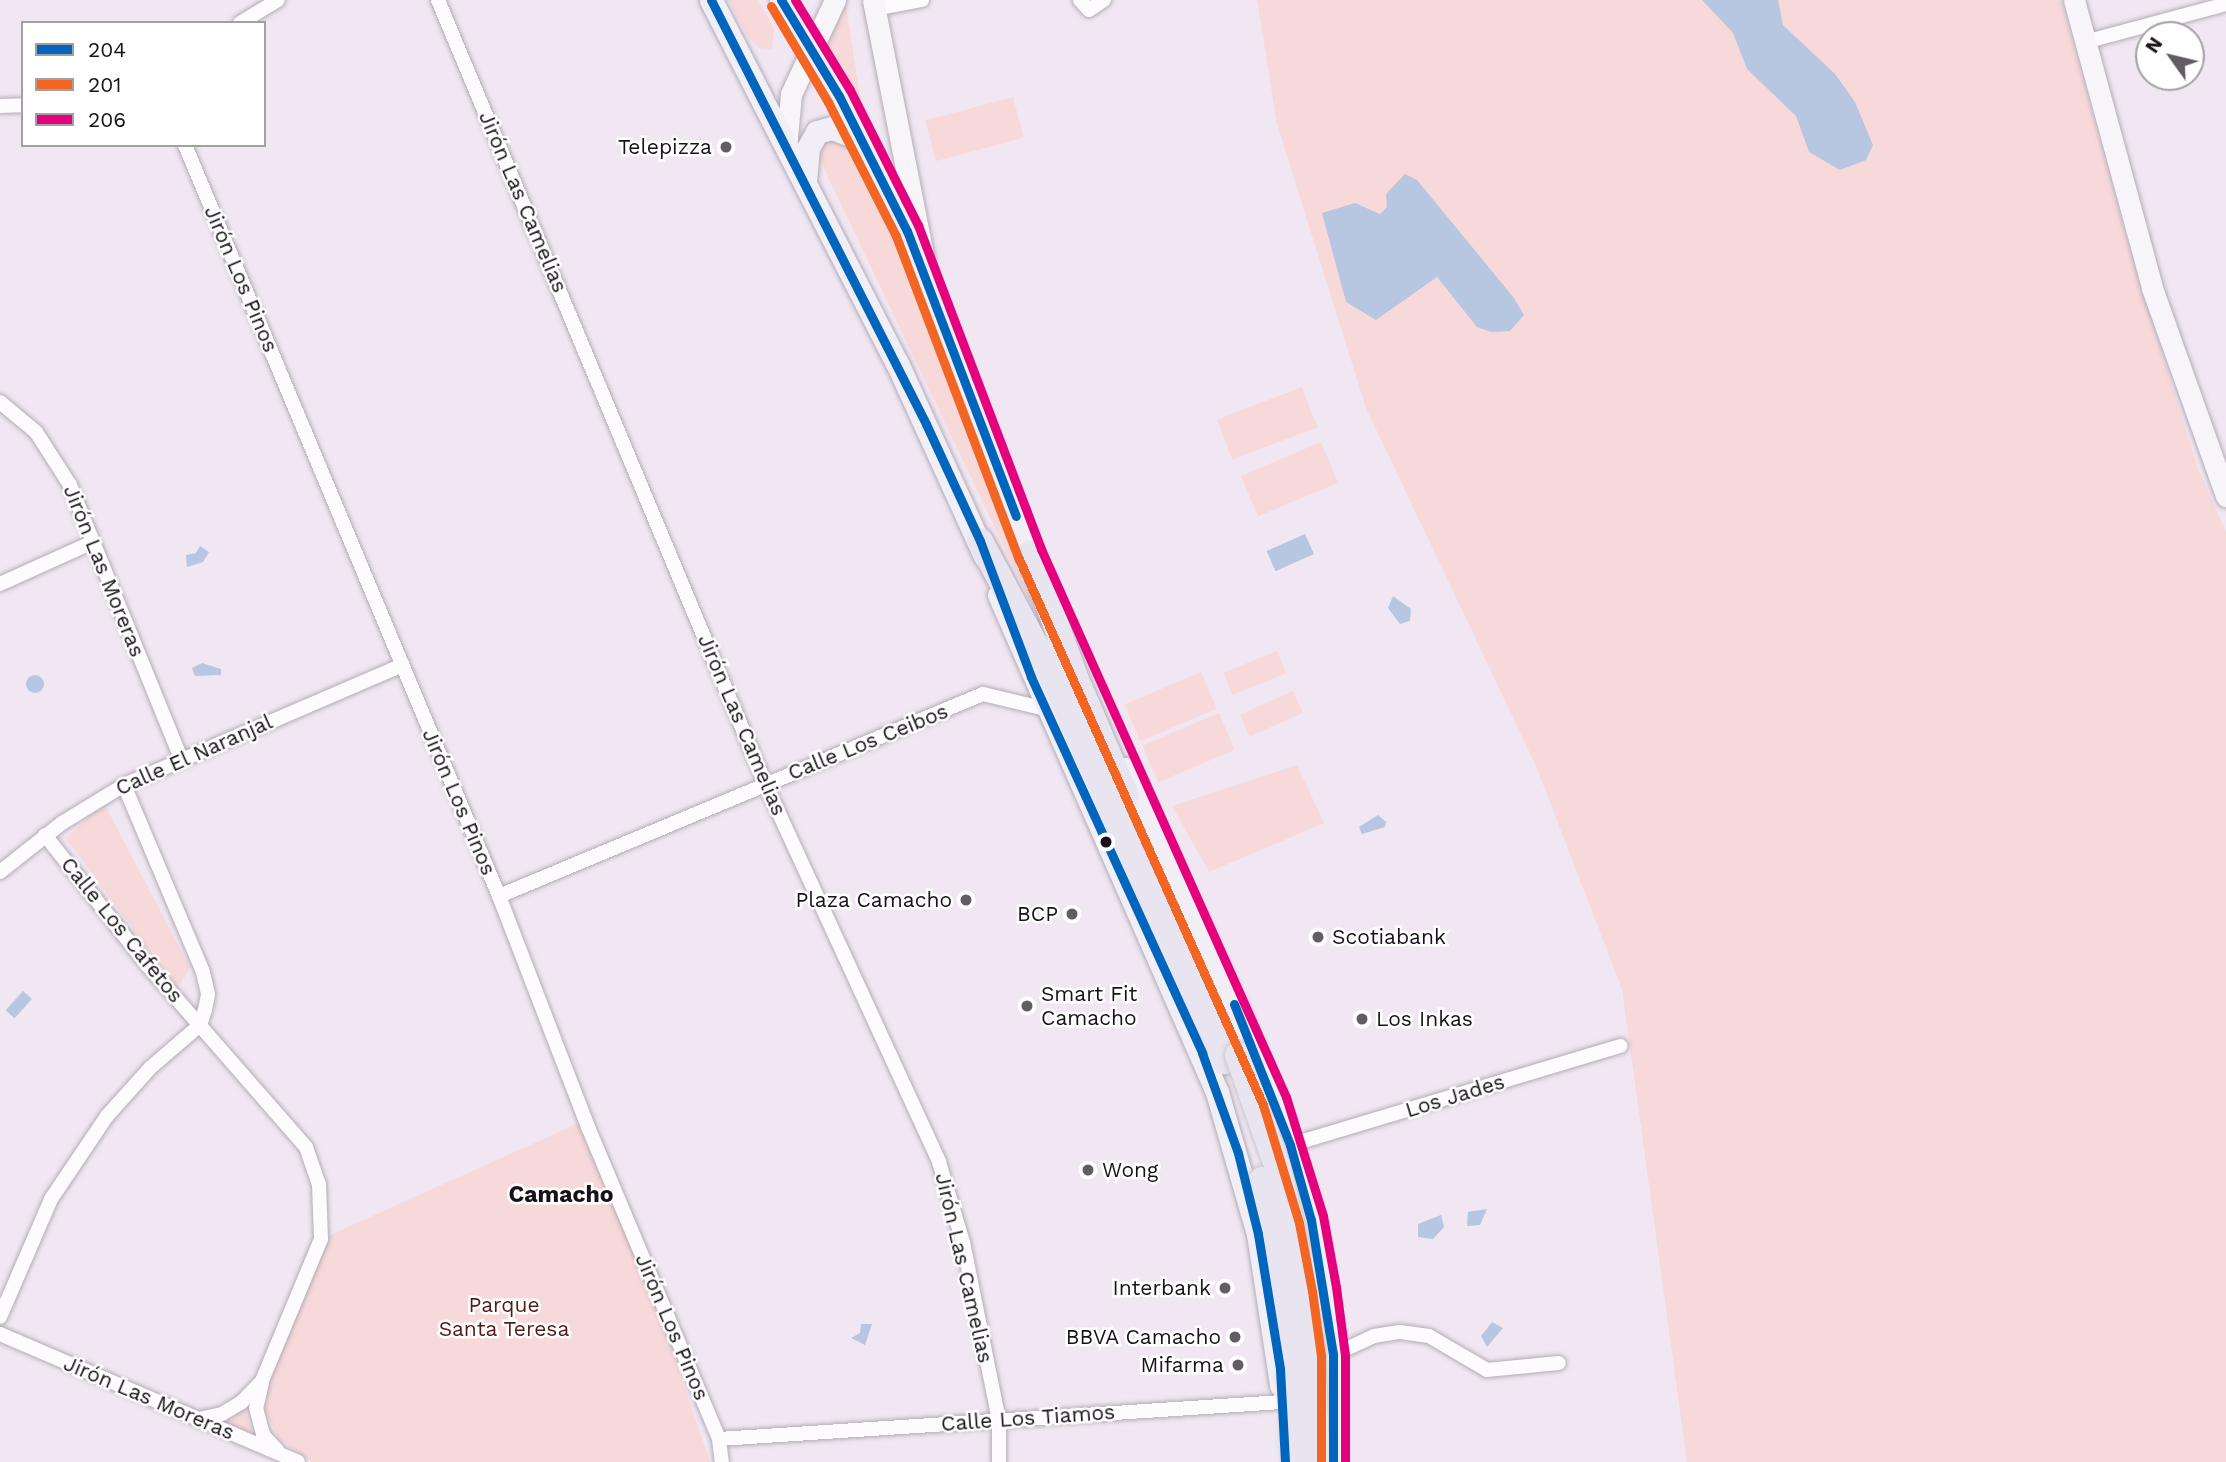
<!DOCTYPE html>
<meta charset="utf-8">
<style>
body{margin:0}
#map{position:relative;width:2226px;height:1462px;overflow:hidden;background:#f0e7f2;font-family:"Work Sans",sans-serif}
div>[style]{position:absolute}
.green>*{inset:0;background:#f7d9da;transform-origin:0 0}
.water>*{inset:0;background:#b7c6e1;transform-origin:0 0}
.round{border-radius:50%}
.roads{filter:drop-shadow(0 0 2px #b4acb5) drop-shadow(0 0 2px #b4acb5)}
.street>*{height:14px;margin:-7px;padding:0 7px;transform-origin:7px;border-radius:7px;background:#fdfbfd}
.secondary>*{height:21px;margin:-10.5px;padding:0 10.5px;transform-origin:10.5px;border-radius:10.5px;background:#f7f5f9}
.primary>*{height:23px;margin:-11.5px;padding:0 11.5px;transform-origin:11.5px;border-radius:11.5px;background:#f1eff5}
.highway>*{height:26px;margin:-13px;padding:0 13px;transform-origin:13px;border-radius:13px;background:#e8e5f0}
.bridges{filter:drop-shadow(0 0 2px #cbc7cc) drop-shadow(0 0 2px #cbc7cc)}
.highway-bridge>*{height:26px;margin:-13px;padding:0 13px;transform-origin:13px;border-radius:13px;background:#e8e5f0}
.bus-1>*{height:9px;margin:-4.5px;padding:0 4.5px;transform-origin:4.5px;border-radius:4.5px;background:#0065bd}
.bus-2>*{height:9px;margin:-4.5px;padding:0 4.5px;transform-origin:4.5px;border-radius:4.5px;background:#f26522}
.bus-3>*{height:9px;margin:-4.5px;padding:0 4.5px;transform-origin:4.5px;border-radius:4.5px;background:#e5007d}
.dots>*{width:19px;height:19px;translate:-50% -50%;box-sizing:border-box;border:4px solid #fff;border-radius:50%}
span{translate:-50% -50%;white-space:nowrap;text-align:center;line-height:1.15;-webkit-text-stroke:5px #fff;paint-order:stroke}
.poi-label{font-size:21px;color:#171118}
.right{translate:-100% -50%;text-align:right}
.left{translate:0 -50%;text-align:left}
.street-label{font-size:21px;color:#171118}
.park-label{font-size:21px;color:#541b17}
.neighbourhood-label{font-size:23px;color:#171118;font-weight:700}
.legend{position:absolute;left:21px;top:21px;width:245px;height:126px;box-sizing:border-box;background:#fff;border:2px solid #a2a0a3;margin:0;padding:9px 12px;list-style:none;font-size:21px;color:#171118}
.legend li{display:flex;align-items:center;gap:14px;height:35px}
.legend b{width:35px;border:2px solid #a2a0a3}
.north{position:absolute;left:2135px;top:21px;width:70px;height:70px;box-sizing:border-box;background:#fff;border:2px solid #a2a0a3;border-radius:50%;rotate:304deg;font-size:19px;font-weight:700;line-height:28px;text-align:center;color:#171118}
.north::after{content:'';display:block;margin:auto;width:24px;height:32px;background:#635c64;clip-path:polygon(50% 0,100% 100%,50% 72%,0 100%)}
</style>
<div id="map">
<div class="green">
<i style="clip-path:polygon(729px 0,758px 0,774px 28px,772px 49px,759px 48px,749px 39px)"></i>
<i style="clip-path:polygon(845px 0,861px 102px,819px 45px)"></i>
<i style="clip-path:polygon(1257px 0,2061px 0,2127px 240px,2198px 469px,2226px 532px,2226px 1462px,1687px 1462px,1622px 989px,1536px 766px,1366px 408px,1277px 124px)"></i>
<i style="left:1013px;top:97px;width:42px;height:91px;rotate:75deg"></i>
<i style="clip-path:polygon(820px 137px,844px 142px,893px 238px,1034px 610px,819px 158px)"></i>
<i style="left:1302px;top:387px;width:43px;height:91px;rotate:69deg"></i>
<i style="left:1321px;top:442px;width:44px;height:87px;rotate:67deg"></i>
<i style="left:1277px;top:651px;width:24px;height:58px;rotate:68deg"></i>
<i style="left:1201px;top:672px;width:40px;height:83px;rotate:67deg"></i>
<i style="left:1293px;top:691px;width:24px;height:58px;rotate:66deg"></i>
<i style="left:1219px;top:713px;width:40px;height:83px;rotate:67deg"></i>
<i style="clip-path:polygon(1297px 765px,1324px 823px,1209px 872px,1172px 806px)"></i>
<i style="clip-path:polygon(104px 803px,190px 968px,177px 989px,66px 838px)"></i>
<i style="clip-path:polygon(579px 1123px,651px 1289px,710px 1462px,312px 1462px,279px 1439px,264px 1409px,267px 1384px,328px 1236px)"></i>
<i style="clip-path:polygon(245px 1410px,253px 1434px,223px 1421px)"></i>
</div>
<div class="water">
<i style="clip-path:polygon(1702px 0,1778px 0,1783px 25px,1835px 74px,1855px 102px,1873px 145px,1866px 160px,1840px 170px,1809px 152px,1796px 116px,1747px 69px,1733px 33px)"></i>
<i style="clip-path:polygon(1405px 174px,1417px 180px,1514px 298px,1524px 315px,1510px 331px,1491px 332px,1477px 327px,1437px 277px,1376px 320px,1346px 302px,1322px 213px,1355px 203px,1380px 214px,1387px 207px,1386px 194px)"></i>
<i style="left:1305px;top:534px;width:22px;height:42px;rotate:66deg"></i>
<i style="clip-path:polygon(200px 546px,209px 552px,203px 562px,187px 567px,186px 555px,196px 553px)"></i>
<i style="clip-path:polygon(1393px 596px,1411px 609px,1410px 621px,1400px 624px,1388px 608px)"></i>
<i style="clip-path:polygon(202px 663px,221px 669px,221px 675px,195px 676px,192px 668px)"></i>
<i class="round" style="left:26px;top:675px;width:18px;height:18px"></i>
<i style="clip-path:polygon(1378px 815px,1386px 822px,1385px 827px,1362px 834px,1359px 827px)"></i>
<i style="left:23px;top:991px;width:12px;height:26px;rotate:42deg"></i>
<i style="clip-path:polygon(1487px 1209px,1480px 1225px,1467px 1226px,1468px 1212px)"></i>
<i style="clip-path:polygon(1441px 1215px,1444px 1227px,1433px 1239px,1418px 1237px,1418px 1224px)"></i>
<i style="clip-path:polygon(1492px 1322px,1503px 1328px,1487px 1347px,1481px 1336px)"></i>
<i style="clip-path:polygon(861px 1324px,872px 1324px,865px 1345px,851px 1338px,860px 1333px)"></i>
</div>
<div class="roads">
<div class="street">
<i style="left:438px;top:0;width:849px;rotate:67.33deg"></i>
<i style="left:765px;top:783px;width:417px;rotate:65.3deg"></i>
<i style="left:939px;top:1162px;width:84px;rotate:73.3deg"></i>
<i style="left:963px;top:1242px;width:182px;rotate:78.6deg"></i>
<i style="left:999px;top:1420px;width:42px;rotate:90deg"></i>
<i style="left:1080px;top:0;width:13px;rotate:48deg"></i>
<i style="left:1089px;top:10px;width:18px;rotate:-34deg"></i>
<i style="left:874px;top:9px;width:49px;rotate:-10.6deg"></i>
<i style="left:240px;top:23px;width:44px;rotate:-31.2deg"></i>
<i style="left:2085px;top:42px;width:146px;rotate:-15.1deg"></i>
<i style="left:0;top:106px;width:23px;rotate:-2deg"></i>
<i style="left:185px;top:145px;width:814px;rotate:67.31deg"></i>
<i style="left:499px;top:896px;width:248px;rotate:68.9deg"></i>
<i style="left:588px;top:1127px;width:338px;rotate:67.2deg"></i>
<i style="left:719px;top:1439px;width:23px;rotate:83deg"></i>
<i style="left:0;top:402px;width:47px;rotate:39.8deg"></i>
<i style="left:36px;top:432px;width:63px;rotate:57.3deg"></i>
<i style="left:70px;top:485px;width:295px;rotate:67.9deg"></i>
<i style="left:0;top:584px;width:102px;rotate:-24.3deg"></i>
<i style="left:45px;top:835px;width:167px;rotate:51.8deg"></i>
<i style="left:148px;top:966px;width:240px;rotate:48.9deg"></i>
<i style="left:306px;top:1147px;width:39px;rotate:71deg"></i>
<i style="left:319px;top:1184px;width:55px;rotate:87.9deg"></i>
<i style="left:321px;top:1239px;width:154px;rotate:112.6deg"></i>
<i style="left:262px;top:1381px;width:29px;rotate:134deg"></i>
<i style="left:242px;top:1402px;width:23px;rotate:149deg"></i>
<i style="left:222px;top:1414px;width:24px;rotate:168deg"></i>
<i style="left:0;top:872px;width:79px;rotate:-38.3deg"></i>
<i style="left:62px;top:823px;width:73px;rotate:-31.5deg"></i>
<i style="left:124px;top:785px;width:303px;rotate:-23.3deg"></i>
<i style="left:499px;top:896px;width:524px;rotate:-22.65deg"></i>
<i style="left:983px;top:694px;width:65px;rotate:13.4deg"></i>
<i style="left:1290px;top:1145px;width:345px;rotate:-16.7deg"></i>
<i style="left:0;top:1317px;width:129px;rotate:-66.6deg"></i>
<i style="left:51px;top:1199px;width:100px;rotate:-56deg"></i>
<i style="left:107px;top:1116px;width:64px;rotate:-48.1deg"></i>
<i style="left:150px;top:1068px;width:66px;rotate:-40.7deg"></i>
<i style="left:200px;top:1025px;width:16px;rotate:-72deg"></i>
<i style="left:205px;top:1010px;width:16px;rotate:-79deg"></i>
<i style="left:208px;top:994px;width:23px;rotate:-103deg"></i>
<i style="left:203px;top:972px;width:203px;rotate:-112.9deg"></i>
<i style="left:0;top:1334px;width:324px;rotate:23.2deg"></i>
<i style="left:1333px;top:1355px;width:45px;rotate:-24.9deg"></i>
<i style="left:1374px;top:1336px;width:26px;rotate:-9deg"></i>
<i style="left:1400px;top:1332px;width:29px;rotate:8deg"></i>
<i style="left:1429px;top:1336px;width:67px;rotate:30.4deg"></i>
<i style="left:1487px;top:1370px;width:72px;rotate:-5.6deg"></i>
<i style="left:262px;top:1383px;width:26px;rotate:103deg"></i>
<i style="left:256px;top:1408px;width:28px;rotate:75deg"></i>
<i style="left:263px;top:1435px;width:21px;rotate:47deg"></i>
<i style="left:719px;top:1439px;width:579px;rotate:-3.76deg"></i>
</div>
<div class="secondary">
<i style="left:873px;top:0;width:264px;rotate:78.9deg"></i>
<i style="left:2074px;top:0;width:298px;rotate:74.8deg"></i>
<i style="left:2152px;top:288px;width:221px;rotate:70.4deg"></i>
<i style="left:786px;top:148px;width:54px;rotate:-84.7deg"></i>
<i style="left:791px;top:94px;width:104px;rotate:-64.9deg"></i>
</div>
<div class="primary">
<i style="left:711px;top:0;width:408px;rotate:62.9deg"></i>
<i style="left:897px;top:363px;width:212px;rotate:65.5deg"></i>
<i style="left:781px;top:0;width:112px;rotate:58.9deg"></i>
<i style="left:839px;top:96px;width:151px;rotate:63.3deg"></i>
<i style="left:907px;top:231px;width:362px;rotate:69.1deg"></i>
<i style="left:805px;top:182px;width:34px;rotate:-85deg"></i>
<i style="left:808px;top:148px;width:18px;rotate:-61deg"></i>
<i style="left:817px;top:132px;width:16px;rotate:-15deg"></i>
<i style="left:832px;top:128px;width:33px;rotate:21deg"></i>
<i style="left:999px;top:595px;width:543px;rotate:66.32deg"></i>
<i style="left:1217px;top:1092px;width:148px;rotate:73.9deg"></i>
<i style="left:1258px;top:1234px;width:153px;rotate:81.3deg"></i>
<i style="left:1126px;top:769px;width:266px;rotate:65.4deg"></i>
<i style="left:1237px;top:1011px;width:144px;rotate:68.4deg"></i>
<i style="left:1290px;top:1145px;width:78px;rotate:74.4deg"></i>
<i style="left:1311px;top:1220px;width:137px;rotate:80.7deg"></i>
<i style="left:1333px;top:1355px;width:107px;rotate:90deg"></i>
</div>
<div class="highway">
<i style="left:980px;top:541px;width:146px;rotate:61.9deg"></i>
<i style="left:1049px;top:670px;width:429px;rotate:65.8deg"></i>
<i style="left:1030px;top:554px;width:131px;rotate:69.9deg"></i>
<i style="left:1075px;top:677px;width:129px;rotate:66.8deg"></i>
</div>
</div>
<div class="bridges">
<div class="highway-bridge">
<i style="left:1238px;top:1055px;width:120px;rotate:70.5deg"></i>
<i style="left:1278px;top:1168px;width:114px;rotate:76.8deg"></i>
<i style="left:1304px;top:1279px;width:54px;rotate:82.6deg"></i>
<i style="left:1311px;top:1333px;width:129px;rotate:87.3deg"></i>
<i style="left:1262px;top:1180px;width:150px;rotate:79.2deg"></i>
<i style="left:1290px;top:1327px;width:135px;rotate:87.5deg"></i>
</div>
</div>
<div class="bus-1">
<i style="left:711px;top:0;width:475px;rotate:63.1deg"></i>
<i style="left:926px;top:424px;width:129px;rotate:65.2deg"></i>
<i style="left:980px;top:541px;width:145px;rotate:69.4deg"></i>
<i style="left:1031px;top:677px;width:413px;rotate:65.5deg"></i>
<i style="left:1202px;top:1053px;width:106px;rotate:70.2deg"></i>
<i style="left:1238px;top:1153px;width:83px;rotate:76.1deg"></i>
<i style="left:1258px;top:1234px;width:137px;rotate:80.7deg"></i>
<i style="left:1280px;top:1369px;width:93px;rotate:86.9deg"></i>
<i style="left:781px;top:0;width:112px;rotate:58.9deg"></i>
<i style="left:839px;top:96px;width:151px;rotate:63.3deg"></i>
<i style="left:907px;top:231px;width:305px;rotate:69.1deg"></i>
<i style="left:1234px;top:1004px;width:152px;rotate:68.3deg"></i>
<i style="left:1290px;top:1145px;width:78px;rotate:74.4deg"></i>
<i style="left:1311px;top:1220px;width:137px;rotate:80.7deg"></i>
<i style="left:1333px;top:1355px;width:107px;rotate:90deg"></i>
</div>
<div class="bus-2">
<i style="left:771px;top:6px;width:112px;rotate:59.3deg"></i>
<i style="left:828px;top:102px;width:150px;rotate:63.1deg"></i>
<i style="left:896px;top:236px;width:346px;rotate:69.2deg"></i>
<i style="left:1019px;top:559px;width:598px;rotate:65.92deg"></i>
<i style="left:1263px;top:1105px;width:123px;rotate:73deg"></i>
<i style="left:1299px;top:1223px;width:69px;rotate:79.2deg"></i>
<i style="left:1312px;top:1291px;width:66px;rotate:82.1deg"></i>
<i style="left:1321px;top:1356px;width:106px;rotate:90deg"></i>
</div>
<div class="bus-3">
<i style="left:795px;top:0;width:105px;rotate:58.6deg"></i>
<i style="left:850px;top:90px;width:151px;rotate:63.3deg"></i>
<i style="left:918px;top:225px;width:347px;rotate:69.2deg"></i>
<i style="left:1041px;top:549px;width:600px;rotate:65.91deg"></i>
<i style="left:1286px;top:1097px;width:125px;rotate:72.7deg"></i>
<i style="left:1323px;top:1216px;width:72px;rotate:79.6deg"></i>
<i style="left:1336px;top:1287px;width:69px;rotate:82.5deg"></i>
<i style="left:1345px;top:1355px;width:107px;rotate:90deg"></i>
</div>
<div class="dots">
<i style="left:726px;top:147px;background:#635c64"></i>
<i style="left:1106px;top:842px;background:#171118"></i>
<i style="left:966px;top:900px;background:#635c64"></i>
<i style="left:1072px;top:914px;background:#635c64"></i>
<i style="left:1318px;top:937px;background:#635c64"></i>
<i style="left:1027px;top:1006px;background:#635c64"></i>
<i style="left:1362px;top:1019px;background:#635c64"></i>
<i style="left:1088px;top:1170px;background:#635c64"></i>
<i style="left:1225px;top:1288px;background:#635c64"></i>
<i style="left:1235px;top:1337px;background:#635c64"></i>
<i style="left:1238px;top:1365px;background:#635c64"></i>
</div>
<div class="poi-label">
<span class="right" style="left:712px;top:147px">Telepizza</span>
<span class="right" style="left:952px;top:900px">Plaza Camacho</span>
<span class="right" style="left:1058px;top:914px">BCP</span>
<span class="left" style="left:1332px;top:937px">Scotiabank</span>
<span class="left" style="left:1041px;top:1006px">Smart Fit<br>Camacho</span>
<span class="left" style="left:1376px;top:1019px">Los Inkas</span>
<span class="left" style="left:1102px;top:1170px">Wong</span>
<span class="right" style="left:1211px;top:1288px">Interbank</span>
<span class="right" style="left:1221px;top:1337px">BBVA Camacho</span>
<span class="right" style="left:1224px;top:1365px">Mifarma</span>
</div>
<div class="street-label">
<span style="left:523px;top:202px;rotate:67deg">Jirón Las Camelias</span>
<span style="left:241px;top:279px;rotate:67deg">Jirón Los Pinos</span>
<span style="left:104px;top:571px;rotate:68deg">Jirón Las Moreras</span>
<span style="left:742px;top:725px;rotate:67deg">Jirón Las Camelias</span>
<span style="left:868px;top:742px;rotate:-22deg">Calle Los Ceibos</span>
<span style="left:194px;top:755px;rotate:-24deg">Calle El Naranjal</span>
<span style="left:459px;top:802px;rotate:67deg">Jirón Los Pinos</span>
<span style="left:122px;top:930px;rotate:51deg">Calle Los Cafetos</span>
<span style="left:1455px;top:1096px;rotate:-17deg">Los Jades</span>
<span style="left:964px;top:1268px;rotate:77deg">Jirón Las Camelias</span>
<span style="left:672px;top:1327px;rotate:67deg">Jirón Los Pinos</span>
<span style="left:149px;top:1398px;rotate:23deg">Jirón Las Moreras</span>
<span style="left:1028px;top:1418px;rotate:-4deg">Calle Los Tiamos</span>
</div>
<div class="park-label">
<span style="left:504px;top:1317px">Parque<br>Santa Teresa</span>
</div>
<div class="neighbourhood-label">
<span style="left:561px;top:1195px">Camacho</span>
</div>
<ul class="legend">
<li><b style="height:9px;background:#0065bd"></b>204</li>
<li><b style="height:9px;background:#f26522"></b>201</li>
<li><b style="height:9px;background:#e5007d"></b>206</li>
</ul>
<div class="north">N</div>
</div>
